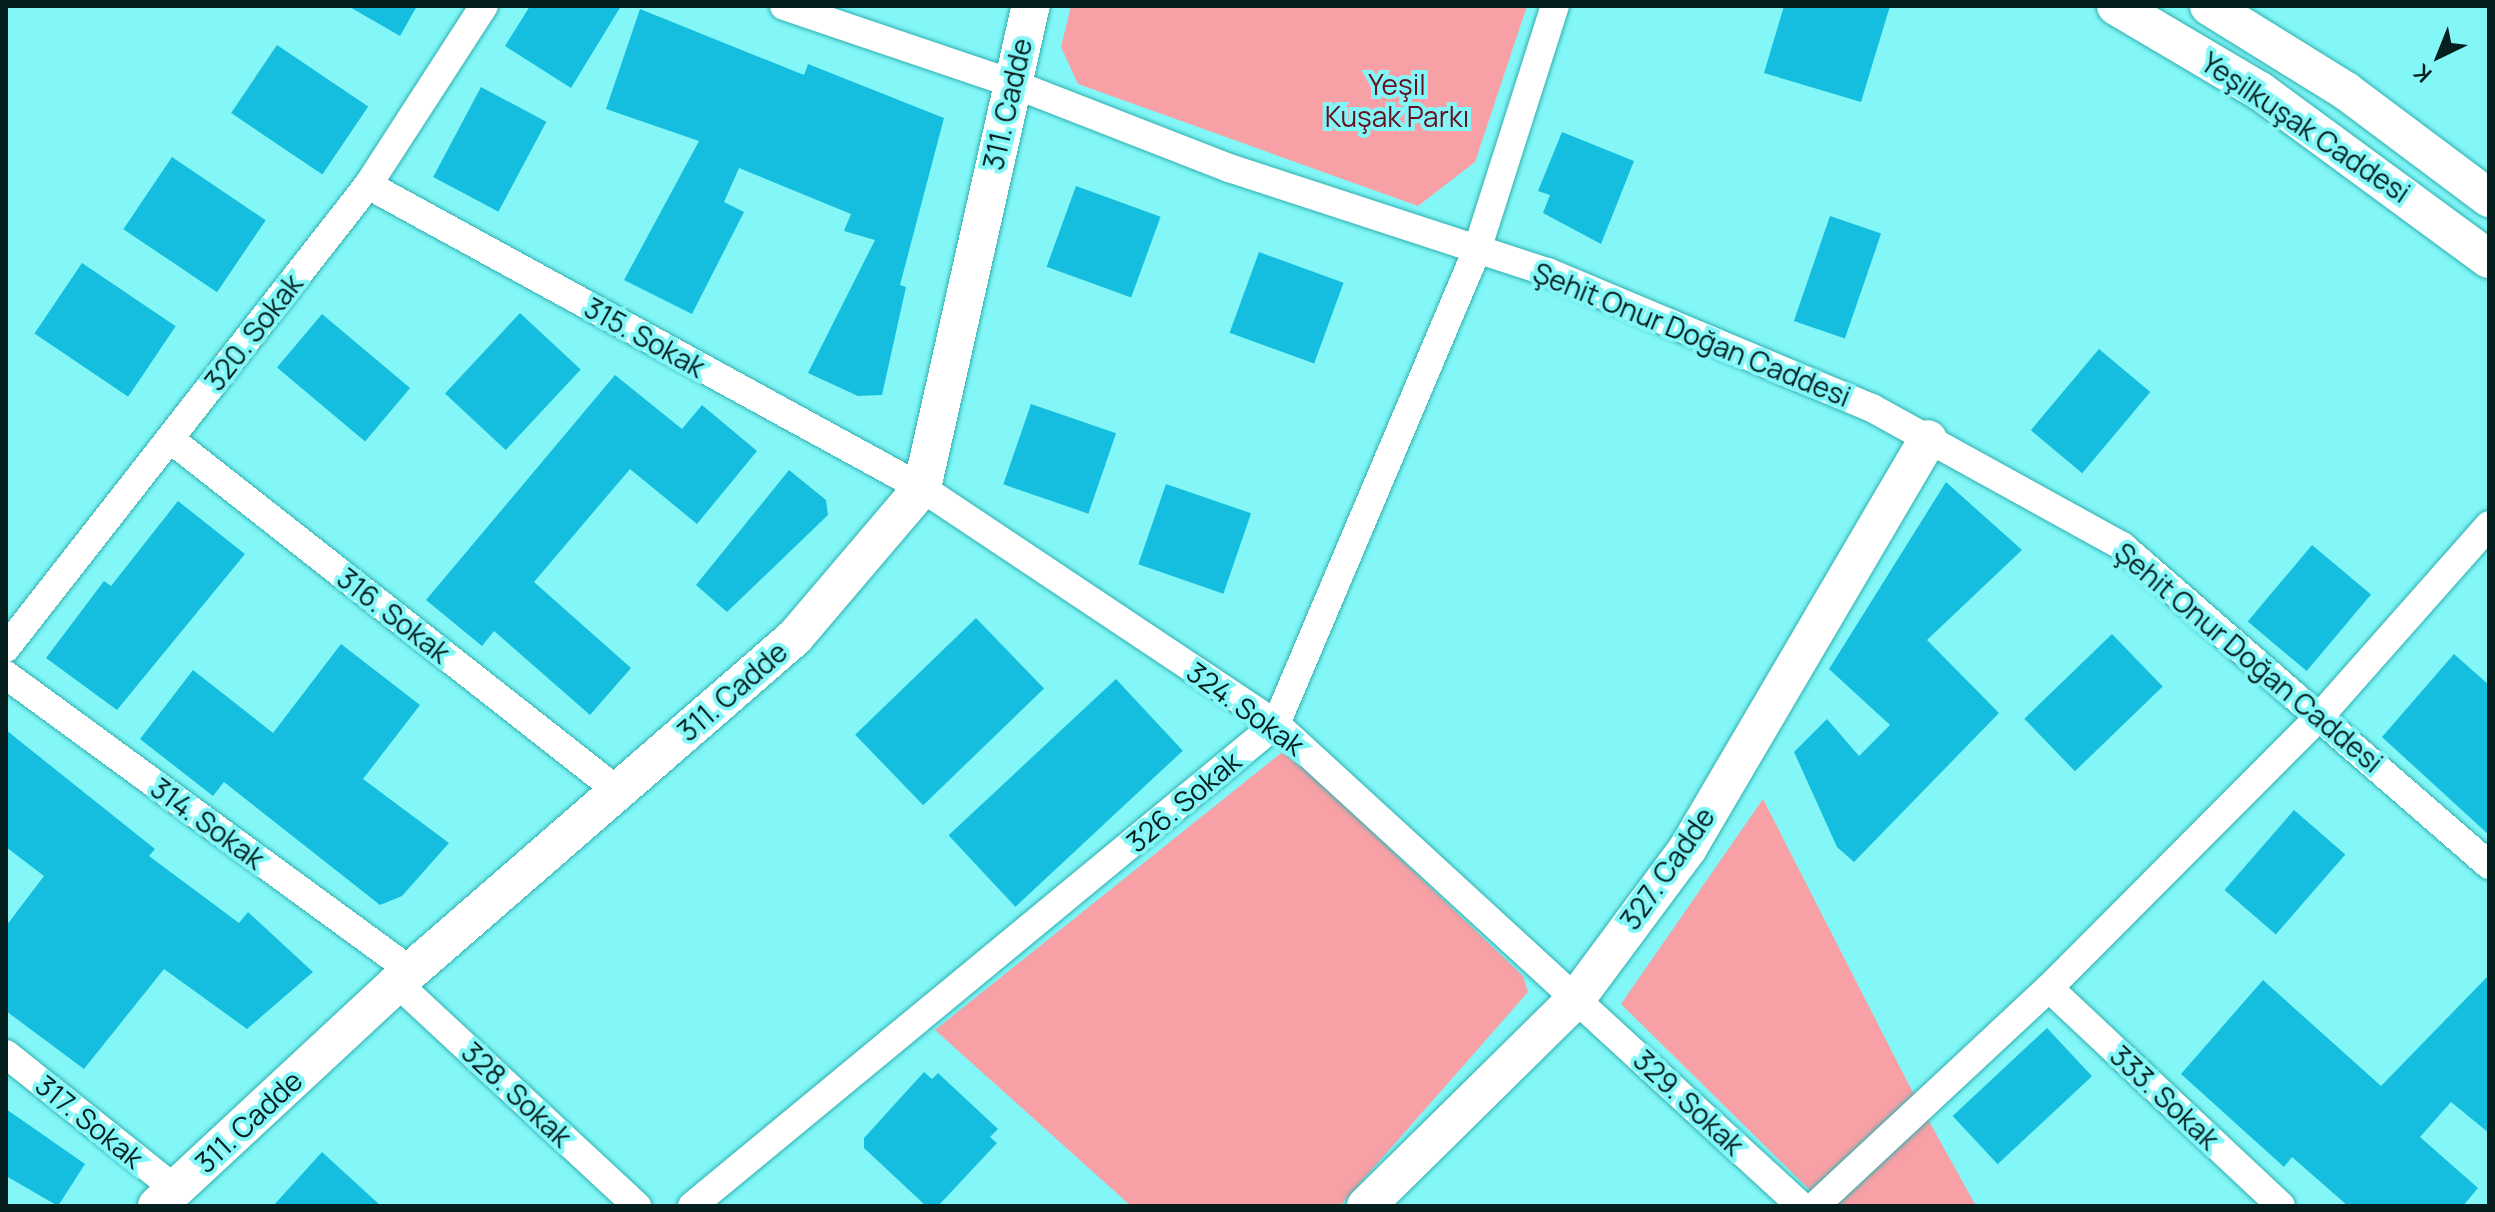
<!DOCTYPE html>
<meta charset="utf-8">
<style>
body{margin:0}
#map{position:relative;width:2495px;height:1212px;overflow:hidden;background:#83f7f8;font-family:Manrope,sans-serif}
div>[style]{position:absolute}
.green>*{inset:0;background:#f7a0a5}
.building>*{inset:0;background:#15bede;transform-origin:0 0}
.roads{filter:drop-shadow(0 0 2px #2fafb0) drop-shadow(0 0 2px #2fafb0)}
.street>*{height:28px;margin:-14px;padding:0 14px;transform-origin:14px;border-radius:14px;background:#fff}
.secondary>*{height:38px;margin:-19px;padding:0 19px;transform-origin:19px;border-radius:19px;background:#fff}
span{translate:-50% -50%;white-space:nowrap;text-align:center;line-height:1.15;-webkit-text-stroke:8px #83f7f8;paint-order:stroke}
.park-label{font-size:28px;color:#641121}
.street-label{font-size:28px;color:#051f1f}
.frame{position:absolute;inset:0;border:8px solid #051f1f;pointer-events:none}
.north{position:absolute;left:2399px;top:16px;width:80px;height:80px;-webkit-text-stroke:6px #83f7f8;paint-order:stroke;rotate:223deg;font-size:22px;font-weight:700;line-height:32px;text-align:center;color:#051f1f}
.north::after{content:'';display:block;margin:auto;width:28px;height:36px;background:#051f1f;clip-path:polygon(50% 0,100% 100%,50% 72%,0 100%)}
</style>
<div id="map">
<div class="green">
<i style="clip-path:polygon(1071px 6px,1527px 6px,1475px 162px,1418px 206px,1078px 84px,1061px 47px)"></i>
<i style="clip-path:polygon(1281px 753px,1297px 760px,1523px 976px,1528px 992px,1340px 1206px,1131px 1206px,935px 1030px)"></i>
<i style="clip-path:polygon(1763px 799px,1909px 1085px,1976px 1206px,1826px 1206px,1621px 1004px)"></i>
</div>
<div class="building">
<i style="clip-path:polygon(348px 6px,417px 6px,400px 36px)"></i>
<i style="clip-path:polygon(530px 6px,621px 6px,571px 88px,505px 46px)"></i>
<i style="clip-path:polygon(1784px 6px,1890px 6px,1861px 102px,1764px 73px)"></i>
<i style="clip-path:polygon(640px 9px,804px 75px,808px 64px,944px 118px,900px 285px,906px 287px,882px 395px,858px 396px,808px 373px,875px 240px,844px 231px,851px 214px,739px 168px,724px 202px,744px 212px,692px 314px,624px 280px,699px 141px,606px 109px)"></i>
<i style="left:277px;top:45px;width:110px;height:82px;rotate:34deg"></i>
<i style="left:481px;top:87px;width:74px;height:102px;rotate:28deg"></i>
<i style="clip-path:polygon(1562px 132px,1634px 161px,1601px 244px,1543px 213px,1550px 195px,1538px 191px)"></i>
<i style="left:172px;top:157px;width:113px;height:87px;rotate:34deg"></i>
<i style="left:1076px;top:186px;width:90px;height:86px;rotate:20deg"></i>
<i style="left:1830px;top:216px;width:54px;height:111px;rotate:19deg"></i>
<i style="left:1259px;top:252px;width:90px;height:86px;rotate:20deg"></i>
<i style="left:82px;top:263px;width:113px;height:85px;rotate:34deg"></i>
<i style="left:520px;top:313px;width:83px;height:110px;rotate:43deg"></i>
<i style="left:322px;top:314px;width:115px;height:70px;rotate:40deg"></i>
<i style="left:2099px;top:349px;width:67px;height:106px;rotate:40deg"></i>
<i style="clip-path:polygon(615px 375px,682px 429px,702px 405px,757px 451px,697px 524px,630px 469px,534px 582px,631px 668px,590px 715px,494px 631px,482px 646px,426px 600px)"></i>
<i style="left:1031px;top:404px;width:90px;height:85px;rotate:19deg"></i>
<i style="clip-path:polygon(789px 470px,826px 500px,828px 515px,727px 612px,696px 585px)"></i>
<i style="clip-path:polygon(1946px 482px,2022px 550px,1927px 640px,1999px 713px,1854px 862px,1837px 847px,1794px 752px,1827px 719px,1859px 756px,1890px 725px,1829px 669px)"></i>
<i style="left:1166px;top:484px;width:90px;height:85px;rotate:19deg"></i>
<i style="clip-path:polygon(178px 501px,245px 554px,117px 710px,46px 658px,104px 581px,111px 586px)"></i>
<i style="left:2312px;top:545px;width:77px;height:100px;rotate:40deg"></i>
<i style="left:976px;top:618px;width:98px;height:168px;rotate:46deg"></i>
<i style="left:2112px;top:634px;width:73px;height:122px;rotate:46deg"></i>
<i style="clip-path:polygon(341px 644px,420px 705px,363px 779px,449px 843px,402px 896px,380px 905px,224px 782px,213px 796px,140px 739px,193px 670px,273px 733px)"></i>
<i style="clip-path:polygon(2454px 654px,2489px 685px,2489px 835px,2382px 737px)"></i>
<i style="left:1116px;top:679px;width:98px;height:229px;rotate:47deg"></i>
<i style="clip-path:polygon(6px 730px,155px 849px,149px 856px,239px 923px,248px 912px,313px 972px,247px 1029px,164px 969px,84px 1069px,6px 1011px,6px 926px,44px 876px,6px 847px)"></i>
<i style="left:2294px;top:810px;width:68px;height:106px;rotate:41deg"></i>
<i style="clip-path:polygon(2489px 975px,2489px 1133px,2451px 1102px,2420px 1137px,2478px 1188px,2463px 1206px,2348px 1206px,2292px 1157px,2284px 1167px,2181px 1074px,2263px 980px,2381px 1086px)"></i>
<i style="left:2047px;top:1028px;width:66px;height:129px;rotate:47deg"></i>
<i style="clip-path:polygon(924px 1072px,932px 1079px,938px 1073px,998px 1129px,990px 1137px,997px 1143px,938px 1206px,926px 1206px,864px 1148px,864px 1138px)"></i>
<i style="clip-path:polygon(6px 1109px,85px 1164px,58px 1206px,6px 1176px)"></i>
<i style="clip-path:polygon(322px 1152px,381px 1206px,273px 1206px)"></i>
</div>
<div class="roads">
<div class="street">
<i style="left:784px;top:6px;width:240px;rotate:18.7deg"></i>
<i style="left:1011px;top:83px;width:234px;rotate:21.3deg"></i>
<i style="left:1229px;top:168px;width:336px;rotate:18.1deg"></i>
<i style="left:1548px;top:272px;width:351px;rotate:22.8deg"></i>
<i style="left:1872px;top:408px;width:286px;rotate:28.9deg"></i>
<i style="left:2122px;top:546px;width:486px;rotate:41deg"></i>
<i style="left:368px;top:185px;width:631px;rotate:28.68deg"></i>
<i style="left:922px;top:488px;width:425px;rotate:33.7deg"></i>
<i style="left:1276px;top:724px;width:713px;rotate:42.55deg"></i>
<i style="left:170px;top:439px;width:570px;rotate:38.16deg"></i>
<i style="left:6px;top:648px;width:588px;rotate:-51.98deg"></i>
<i style="left:368px;top:185px;width:213px;rotate:-57.1deg"></i>
<i style="left:6px;top:675px;width:502px;rotate:36.16deg"></i>
<i style="left:397px;top:983px;width:328px;rotate:42.9deg"></i>
<i style="left:2049px;top:988px;width:318px;rotate:43.2deg"></i>
<i style="left:6px;top:1054px;width:216px;rotate:38.6deg"></i>
<i style="left:692px;top:1206px;width:757px;rotate:-39.53deg"></i>
<i style="left:1276px;top:724px;width:515px;rotate:-67.02deg"></i>
<i style="left:1477px;top:250px;width:256px;rotate:-72.3deg"></i>
<i style="left:1815px;top:1206px;width:320px;rotate:-43deg"></i>
<i style="left:2049px;top:988px;width:387px;rotate:-45.1deg"></i>
<i style="left:2322px;top:714px;width:252px;rotate:-48.5deg"></i>
</div>
<div class="secondary">
<i style="left:2116px;top:6px;width:167px;rotate:30.6deg"></i>
<i style="left:2260px;top:91px;width:284px;rotate:36.3deg"></i>
<i style="left:2209px;top:6px;width:161px;rotate:31.8deg"></i>
<i style="left:2346px;top:91px;width:179px;rotate:36.8deg"></i>
<i style="left:157px;top:1206px;width:328px;rotate:-42.9deg"></i>
<i style="left:397px;top:983px;width:527px;rotate:-41deg"></i>
<i style="left:795px;top:637px;width:196px;rotate:-49.6deg"></i>
<i style="left:922px;top:488px;width:494px;rotate:-77.3deg"></i>
<i style="left:1366px;top:1206px;width:295px;rotate:-44.6deg"></i>
<i style="left:1576px;top:999px;width:188px;rotate:-53.4deg"></i>
<i style="left:1688px;top:848px;width:474px;rotate:-59.6deg"></i>
</div>
</div>
<div class="park-label">
<span style="left:1397px;top:100px">Yeşil<br>Kuşak Parkı</span>
</div>
<div class="street-label">
<span style="left:1007px;top:104px;rotate:-77deg">311. Cadde</span>
<span style="left:2306px;top:127px;rotate:34deg">Yeşilkuşak Caddesi</span>
<span style="left:253px;top:332px;rotate:-52deg">320. Sokak</span>
<span style="left:1692px;top:334px;rotate:22deg">Şehit Onur Doğan Caddesi</span>
<span style="left:645px;top:337px;rotate:29deg">315. Sokak</span>
<span style="left:394px;top:615px;rotate:38deg">316. Sokak</span>
<span style="left:2249px;top:657px;rotate:40deg">Şehit Onur Doğan Caddesi</span>
<span style="left:732px;top:691px;rotate:-41deg">311. Cadde</span>
<span style="left:1246px;top:708px;rotate:36deg">324. Sokak</span>
<span style="left:1183px;top:801px;rotate:-40deg">326. Sokak</span>
<span style="left:208px;top:823px;rotate:36deg">314. Sokak</span>
<span style="left:1667px;top:868px;rotate:-55deg">327. Cadde</span>
<span style="left:517px;top:1094px;rotate:43deg">328. Sokak</span>
<span style="left:2165px;top:1097px;rotate:43deg">333. Sokak</span>
<span style="left:1689px;top:1102px;rotate:43deg">329. Sokak</span>
<span style="left:90px;top:1121px;rotate:39deg">317. Sokak</span>
<span style="left:248px;top:1121px;rotate:-43deg">311. Cadde</span>
</div>
<div class="frame"></div>
<div class="north">K</div>
</div>
